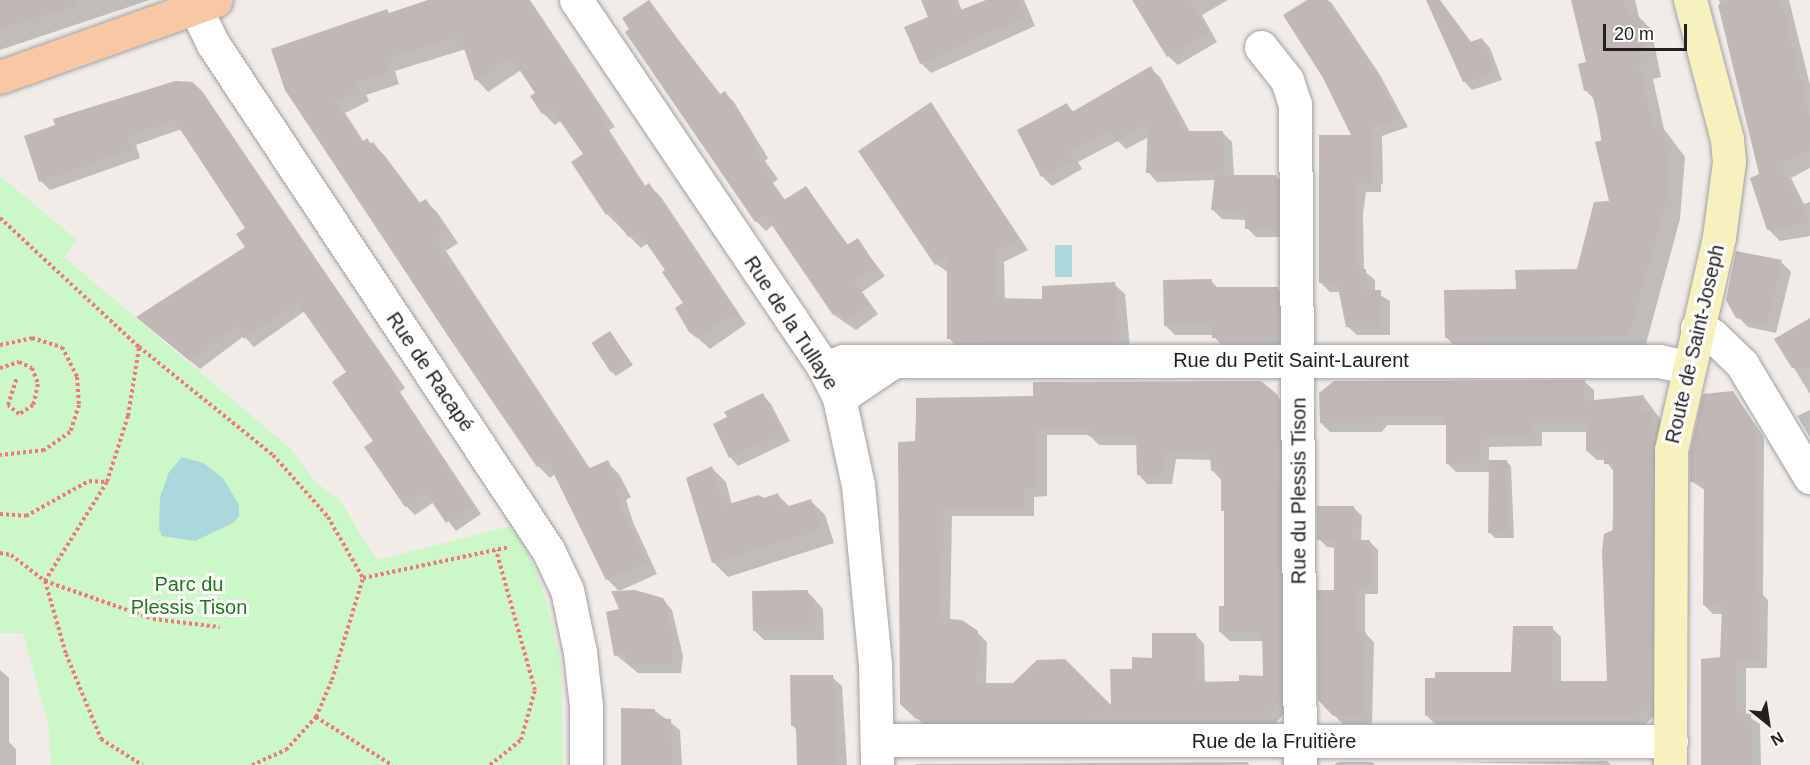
<!DOCTYPE html>
<meta charset="utf-8">
<style>
body{margin:0}
#map{position:relative;width:1810px;height:765px;overflow:hidden;background:#f1ece8;font-family:Helvetica,sans-serif}
div>[style]{position:absolute}
.park>*{inset:0;background:#ccf7c8}
.water>*{inset:0;background:#abd8dc;transform-origin:0 0}
.shadow>*{inset:0;background:#0003}
.building>*{inset:0;background:#c1b7b4;transform-origin:0 0}
.path>*{height:4px;margin-top:-2px;transform-origin:0;background:repeating-linear-gradient(90deg,#f3767d 0 3px,transparent 0 6px)}
.roads{filter:drop-shadow(0 0 2px #a2a2a2) drop-shadow(0 0 2px #a2a2a2)}
.street>*{height:33px;margin:-16.5px;padding:0 16.5px;transform-origin:16.5px;border-radius:16.5px;background:#fff}
.secondary>*{height:33px;margin:-16.5px;padding:0 16.5px;transform-origin:16.5px;border-radius:16.5px;background:#f7f1bf}
.primary>*{height:33px;margin:-16.5px;padding:0 16.5px;transform-origin:16.5px;border-radius:16.5px;background:#f8c7a6}
span{translate:-50% -50%;white-space:nowrap;text-align:center;line-height:1.15;-webkit-text-stroke:6px #fff;paint-order:stroke}
.street-label{font-size:20px;color:#212121}
.park-label{font-size:20px;color:#1a7c11}
.north{position:absolute;left:1738px;top:693px;width:60px;height:60px;-webkit-text-stroke:4px #fff;paint-order:stroke;rotate:150deg;font-size:16px;font-weight:700;line-height:24px;text-align:center;color:#212121}
.north::after{content:'';display:block;margin:auto;width:21px;height:27px;background:#212121;clip-path:polygon(50% 0,100% 100%,50% 72%,0 100%)}
.scale{position:absolute;left:1603px;top:24px;width:84px;height:27px;box-sizing:border-box;border:3px solid #212121;border-top:0;padding-left:8px;font-size:18px;line-height:21px;white-space:nowrap;color:#212121;-webkit-text-stroke:4px #fff;paint-order:stroke}
</style>
<div id="map">
<div class="park">
<i style="clip-path:polygon(0 176px,77px 240px,64px 257px,291px 449px,315px 482px,339px 499px,377px 560px,511px 526px,525px 543px,546px 600px,561px 664px,563px 765px,51px 765px,48px 723px,23px 633px,0 633px)"></i>
</div>
<div class="water">
<i style="left:1055px;top:245px;width:17px;height:32px"></i>
<i style="clip-path:polygon(182px 457px,203px 463px,223px 478px,239px 505px,239px 516px,233px 523px,195px 541px,162px 536px,159px 529px,160px 497px,169px 472px)"></i>
</div>
<div class="shadow">
<i style="clip-path:polygon(0 0,150px 0,0 50px)"></i>
<i style="clip-path:polygon(431px 0,530px 0,615px 127px,609px 130px,646px 187px,649px 185px,661px 197px,746px 324px,710px 349px,690px 331px,685px 304px,667px 270px,648px 243px,641px 248px,607px 214px,573px 162px,586px 154px,562px 120px,555px 125px,543px 113px,532px 97px,537px 94px,521px 70px,488px 92px,477px 80px,466px 49px,395px 71px,399px 84px,366px 95px,369px 101px,345px 113px,364px 142px,373px 144px,385px 156px,421px 204px,425px 201px,437px 212px,458px 243px,446px 251px,591px 470px,607px 462px,619px 474px,631px 497px,626px 500px,633px 522px,657px 574px,619px 591px,607px 579px,555px 474px,550px 478px,538px 466px,286px 90px,390px 14px)"></i>
<i style="clip-path:polygon(922px 0,958px 0,962px 11px,990px 0,1024px 0,1035px 26px,931px 73px,921px 63px,930px 18px)"></i>
<i style="clip-path:polygon(1141px 0,1228px 0,1202px 15px,1217px 42px,1178px 65px,1168px 56px)"></i>
<i style="clip-path:polygon(1309px 0,1331px 2px,1380px 75px,1408px 127px,1382px 136px,1383px 185px,1381px 183px,1381px 192px,1366px 192px,1363px 214px,1364px 271px,1375px 280px,1375px 292px,1390px 301px,1390px 335px,1357px 335px,1347px 326px,1340px 292px,1330px 292px,1320px 282px,1353px 136px)"></i>
<i style="clip-path:polygon(1428px 0,1440px 0,1472px 43px,1482px 39px,1490px 48px,1502px 80px,1472px 90px,1464px 81px)"></i>
<i style="clip-path:polygon(1578px 0,1635px 0,1639px 17px,1651px 29px,1661px 77px,1653px 79px,1664px 129px,1685px 157px,1680px 219px,1644px 351px,1461px 352px,1446px 337px,1518px 291px,1578px 271px,1611px 203px,1595px 100px,1585px 90px,1587px 64px)"></i>
<i style="clip-path:polygon(1719px 0,1789px 0,1810px 85px,1810px 168px,1791px 178px,1804px 204px,1810px 202px,1810px 236px,1780px 241px,1768px 229px,1761px 175px)"></i>
<i style="clip-path:polygon(649px 2px,721px 95px,725px 93px,734px 102px,768px 158px,765px 161px,778px 179px,773px 183px,785px 200px,806px 188px,849px 246px,857px 240px,885px 276px,862px 292px,878px 314px,856px 330px,834px 315px,773px 225px,766px 231px,756px 221px)"></i>
<i style="clip-path:polygon(1150px 68px,1160px 77px,1190px 132px,1222px 132px,1232px 142px,1234px 176px,1276px 176px,1286px 186px,1286px 237px,1256px 237px,1247px 228px,1247px 220px,1222px 219px,1213px 210px,1215px 180px,1157px 182px,1148px 172px,1149px 137px,1126px 149px,1118px 141px,1078px 162px,1082px 169px,1052px 186px,1042px 176px,1019px 131px,1066px 105px,1074px 112px)"></i>
<i style="clip-path:polygon(201px 93px,405px 388px,400px 392px,481px 514px,456px 531px,434px 502px,415px 515px,406px 506px,367px 447px,375px 442px,348px 373px,305px 311px,254px 347px,244px 336px,200px 369px,138px 318px,247px 248px,247px 228px,182px 129px,136px 145px,140px 158px,50px 190px,41px 181px)"></i>
<i style="clip-path:polygon(931px 104px,1028px 250px,1004px 262px,1005px 300px,1043px 300px,1114px 284px,1125px 294px,1130px 348px,959px 349px,949px 338px,949px 273px,936px 264px)"></i>
<i style="clip-path:polygon(1781px 262px,1791px 272px,1776px 333px,1748px 327px,1738px 317px)"></i>
<i style="clip-path:polygon(1211px 281px,1219px 289px,1277px 289px,1287px 298px,1287px 347px,1223px 347px,1213px 335px,1175px 335px,1165px 325px)"></i>
<i style="clip-path:polygon(1810px 320px,1810px 394px,1776px 339px)"></i>
<i style="clip-path:polygon(614px 338px,633px 365px,616px 376px,612px 372px)"></i>
<i style="clip-path:polygon(1584px 381px,1594px 390px,1594px 402px,1644px 397px,1661px 420px,1658px 712px,1645px 725px,1436px 725px,1427px 716px,1512px 674px,1552px 628px,1561px 637px,1561px 682px,1609px 682px,1614px 472px,1605px 460px,1597px 460px,1587px 451px,1587px 432px,1542px 432px,1542px 446px,1489px 447px,1489px 462px,1506px 461px,1511px 466px,1514px 538px,1495px 538px,1490px 533px,1490px 472px,1456px 472px,1447px 463px,1447px 425px,1387px 425px,1382px 432px,1330px 432px,1321px 423px)"></i>
<i style="clip-path:polygon(1733px 393px,1764px 437px,1763px 595px,1768px 600px,1767px 668px,1746px 668px,1746px 715px,1760px 724px,1761px 765px,1705px 765px,1722px 659px,1723px 614px,1713px 614px,1704px 605px,1705px 490px,1691px 481px)"></i>
<i style="clip-path:polygon(763px 395px,771px 404px,790px 441px,738px 466px,730px 457px)"></i>
<i style="clip-path:polygon(evenodd,1277px 396px,1287px 406px,1289px 708px,1273px 726px,927px 728px,901px 703px,917px 399px,1277px 396px,1047px 435px,1089px 435px,1099px 445px,1138px 445px,1138px 474px,1147px 484px,1172px 484px,1176px 459px,1212px 460px,1212px 470px,1221px 480px,1226px 514px,1226px 608px,1220px 632px,1230px 641px,1264px 641px,1264px 677px,1241px 683px,1205px 683px,1204px 644px,1195px 634px,1133px 671px,1113px 708px,986px 685px,987px 642px,977px 632px,950px 621px,952px 516px,1034px 516px,1034px 497px,1047px 496px,1047px 435px)"></i>
<i style="clip-path:polygon(1810px 410px,1810px 437px,1797px 416px)"></i>
<i style="clip-path:polygon(712px 468px,726px 482px,732px 505px,778px 495px,790px 507px,811px 501px,825px 515px,834px 543px,728px 577px,713px 562px)"></i>
<i style="clip-path:polygon(1353px 507px,1362px 516px,1361px 541px,1369px 541px,1378px 550px,1378px 594px,1365px 594px,1365px 633px,1374px 642px,1372px 724px,1343px 724px,1334px 715px,1335px 548px,1327px 547px,1319px 539px)"></i>
<i style="clip-path:polygon(807px 591px,823px 609px,824px 640px,764px 640px,754px 630px)"></i>
<i style="clip-path:polygon(662px 599px,672px 610px,683px 656px,681px 673px,638px 673px,616px 655px)"></i>
<i style="clip-path:polygon(0 670px,9px 678px,9px 742px,16px 749px,16px 765px,0 765px)"></i>
<i style="clip-path:polygon(832px 677px,842px 686px,847px 765px,798px 765px,798px 731px,792px 725px)"></i>
<i style="clip-path:polygon(654px 710px,680px 730px,682px 765px,623px 765px)"></i>
<i style="clip-path:polygon(1607px 761px,1611px 765px,1448px 762px)"></i>
<i style="clip-path:polygon(1247px 762px,1250px 765px,915px 765px,916px 764px)"></i>
<i style="clip-path:polygon(1338px 762px,1372px 762px,1375px 765px,1334px 765px)"></i>
</div>
<div class="building">
<i style="clip-path:polygon(0 0,74px 0,75px 5px,0 29px)"></i>
<i style="clip-path:polygon(428px 0,528px 0,604px 115px,599px 118px,635px 174px,645px 186px,649px 183px,736px 312px,697px 338px,689px 332px,675px 308px,683px 303px,662px 272px,665px 270px,638px 231px,628px 237px,611px 212px,606px 215px,571px 162px,583px 154px,551px 108px,542px 114px,530px 96px,535px 93px,511px 57px,475px 81px,460px 36px,384px 59px,388px 72px,356px 83px,358px 89px,334px 101px,362px 142px,367px 138px,371px 144px,373px 142px,419px 203px,426px 199px,447px 231px,435px 239px,588px 469px,608px 460px,620px 485px,615px 488px,622px 509px,646px 562px,606px 580px,547px 460px,537px 467px,448px 336px,285px 90px,271px 49px,387px 9px,389px 13px)"></i>
<i style="clip-path:polygon(649px 0,719px 95px,725px 91px,760px 148px,757px 151px,769px 169px,765px 173px,784px 200px,806px 186px,847px 245px,858px 238px,876px 266px,854px 281px,870px 304px,845px 321px,839px 311px,833px 315px,765px 215px,755px 222px,625px 32px,629px 29px,622px 18px)"></i>
<i style="clip-path:polygon(921px 0,953px 0,958px 11px,986px 0,1019px 0,1026px 16px,920px 64px,904px 27px,928px 17px)"></i>
<i style="clip-path:polygon(1132px 0,1190px 0,1209px 32px,1167px 57px)"></i>
<i style="clip-path:polygon(1307px 0,1328px 0,1371px 64px,1400px 118px,1374px 126px,1374px 178px,1372px 174px,1373px 183px,1357px 183px,1355px 204px,1355px 269px,1366px 269px,1367px 290px,1381px 290px,1381px 327px,1346px 327px,1337px 283px,1319px 283px,1319px 135px,1351px 135px,1323px 78px,1283px 15px)"></i>
<i style="clip-path:polygon(1426px 0,1439px 0,1470px 42px,1482px 38px,1495px 72px,1463px 82px)"></i>
<i style="clip-path:polygon(1571px 0,1624px 0,1628px 14px,1637px 13px,1647px 62px,1639px 64px,1653px 128px,1662px 125px,1666px 142px,1671px 140px,1666px 202px,1629px 336px,1445px 338px,1444px 290px,1516px 289px,1515px 270px,1577px 269px,1594px 202px,1609px 201px,1595px 142px,1603px 140px,1591px 89px,1584px 91px,1578px 64px,1586px 62px)"></i>
<i style="clip-path:polygon(1729px 0,1781px 0,1810px 119px,1810px 150px,1780px 165px,1808px 222px,1767px 230px,1750px 178px,1759px 174px,1718px 5px)"></i>
<i style="clip-path:polygon(1151px 66px,1186px 131px,1223px 131px,1225px 171px,1146px 173px,1148px 123px,1116px 141px,1110px 131px,1069px 152px,1073px 160px,1041px 177px,1017px 130px,1067px 103px,1072px 112px)"></i>
<i style="clip-path:polygon(175px 81px,192px 82px,202px 91px,397px 379px,392px 382px,473px 505px,446px 523px,426px 493px,405px 507px,364px 447px,373px 441px,332px 382px,346px 372px,297px 302px,244px 339px,236px 326px,190px 361px,136px 317px,245px 247px,236px 234px,245px 228px,174px 120px,128px 136px,131px 149px,39px 182px,24px 136px,55px 125px,53px 119px)"></i>
<i style="clip-path:polygon(931px 102px,1019px 239px,994px 252px,995px 298px,1042px 299px,1042px 286px,1115px 282px,1120px 338px,947px 339px,947px 256px,935px 265px,858px 151px)"></i>
<i style="clip-path:polygon(1215px 175px,1277px 175px,1277px 229px,1245px 229px,1245px 212px,1211px 210px)"></i>
<i style="clip-path:polygon(1736px 251px,1782px 260px,1767px 324px,1736px 318px,1726px 300px)"></i>
<i style="clip-path:polygon(1212px 279px,1212px 287px,1278px 287px,1278px 338px,1212px 338px,1212px 326px,1164px 326px,1163px 280px)"></i>
<i style="clip-path:polygon(1810px 318px,1810px 368px,1792px 368px,1774px 339px)"></i>
<i style="left:610px;top:331px;width:35px;height:22px;rotate:57deg"></i>
<i style="clip-path:polygon(1585px 380px,1585px 401px,1644px 395px,1640px 410px,1652px 410px,1649px 702px,1636px 716px,1425px 716px,1425px 678px,1435px 678px,1435px 672px,1511px 672px,1513px 626px,1553px 626px,1553px 681px,1607px 681px,1602px 551px,1604px 534px,1613px 530px,1613px 464px,1604px 464px,1604px 452px,1586px 451px,1586px 423px,1533px 423px,1534px 438px,1481px 438px,1481px 463px,1446px 464px,1446px 417px,1377px 417px,1373px 423px,1320px 423px,1319px 393px,1334px 381px)"></i>
<i style="clip-path:polygon(evenodd,1261px 381px,1278px 395px,1281px 698px,1263px 717px,916px 719px,900px 704px,898px 442px,916px 441px,916px 398px,1033px 396px,1033px 382px,1261px 381px,1038px 427px,1089px 427px,1088px 436px,1136px 436px,1137px 475px,1163px 475px,1167px 450px,1210px 452px,1211px 471px,1221px 471px,1221px 511px,1224px 511px,1224px 606px,1219px 606px,1219px 632px,1262px 632px,1263px 676px,1239px 675px,1239px 681px,1197px 682px,1196px 633px,1152px 633px,1152px 658px,1132px 657px,1132px 669px,1110px 669px,1111px 705px,1065px 659px,1037px 660px,1013px 683px,977px 683px,978px 631px,962px 620px,941px 618px,943px 507px,1025px 507px,1025px 488px,1038px 487px,1038px 427px)"></i>
<i style="clip-path:polygon(1733px 391px,1756px 427px,1754px 598px,1759px 589px,1759px 660px,1737px 659px,1737px 713px,1751px 714px,1753px 765px,1701px 765px,1701px 659px,1720px 657px,1722px 606px,1703px 605px,1704px 482px,1690px 482px,1690px 452px,1703px 394px)"></i>
<i style="clip-path:polygon(763px 393px,782px 433px,729px 458px,713px 424px,727px 417px,724px 412px)"></i>
<i style="clip-path:polygon(1489px 460px,1507px 460px,1510px 534px,1488px 533px)"></i>
<i style="clip-path:polygon(712px 466px,723px 506px,758px 495px,764px 498px,778px 493px,783px 508px,811px 499px,820px 529px,712px 563px,686px 478px)"></i>
<i style="clip-path:polygon(1317px 506px,1354px 506px,1353px 540px,1370px 540px,1370px 586px,1358px 586px,1357px 632px,1366px 632px,1364px 716px,1333px 716px,1318px 700px,1317px 590px,1334px 590px,1334px 540px,1317px 540px)"></i>
<i style="clip-path:polygon(635px 590px,663px 598px,666px 603px,674px 645px,672px 664px,627px 664px,625px 653px,614px 656px,606px 612px,619px 609px,611px 591px)"></i>
<i style="clip-path:polygon(808px 590px,808px 598px,814px 598px,815px 631px,753px 631px,752px 591px)"></i>
<i style="clip-path:polygon(790px 675px,833px 675px,838px 765px,797px 765px,796px 726px,791px 726px)"></i>
<i style="clip-path:polygon(621px 708px,655px 709px,655px 718px,671px 719px,672px 765px,621px 765px)"></i>
</div>
<div class="path">
<i style="left:0;top:218px;width:190px;rotate:42.9deg"></i>
<i style="left:139px;top:347px;width:172px;rotate:38.9deg"></i>
<i style="left:273px;top:455px;width:83px;rotate:48.4deg"></i>
<i style="left:328px;top:517px;width:70px;rotate:60.2deg"></i>
<i style="left:363px;top:578px;width:150px;rotate:-11.9deg"></i>
<i style="left:0;top:345px;width:33px;rotate:-12deg"></i>
<i style="left:32px;top:338px;width:31px;rotate:17deg"></i>
<i style="left:62px;top:347px;width:34px;rotate:63deg"></i>
<i style="left:77px;top:377px;width:28px;rotate:86deg"></i>
<i style="left:79px;top:405px;width:28px;rotate:108deg"></i>
<i style="left:70px;top:432px;width:32px;rotate:145deg"></i>
<i style="left:44px;top:450px;width:44px;rotate:173.5deg"></i>
<i style="left:139px;top:348px;width:69px;rotate:99.2deg"></i>
<i style="left:128px;top:416px;width:69px;rotate:107.7deg"></i>
<i style="left:107px;top:482px;width:117px;rotate:122.1deg"></i>
<i style="left:45px;top:581px;width:76px;rotate:74deg"></i>
<i style="left:66px;top:654px;width:92px;rotate:67.6deg"></i>
<i style="left:101px;top:739px;width:49px;rotate:32.4deg"></i>
<i style="left:0;top:368px;width:20px;rotate:-18deg"></i>
<i style="left:19px;top:362px;width:14px;rotate:25deg"></i>
<i style="left:32px;top:368px;width:17px;rotate:69deg"></i>
<i style="left:38px;top:384px;width:22px;rotate:103deg"></i>
<i style="left:33px;top:405px;width:17px;rotate:147deg"></i>
<i style="left:19px;top:414px;width:14px;rotate:-141deg"></i>
<i style="left:8px;top:405px;width:28px;rotate:-72deg"></i>
<i style="left:0;top:514px;width:26px;rotate:4deg"></i>
<i style="left:26px;top:516px;width:72px;rotate:-29.1deg"></i>
<i style="left:89px;top:481px;width:17px;rotate:3deg"></i>
<i style="left:0;top:553px;width:11px;rotate:10deg"></i>
<i style="left:11px;top:555px;width:43px;rotate:37.4deg"></i>
<i style="left:45px;top:581px;width:114px;rotate:19.4deg"></i>
<i style="left:153px;top:619px;width:67px;rotate:6.8deg"></i>
<i style="left:316px;top:717px;width:90px;rotate:32.3deg"></i>
<i style="left:252px;top:765px;width:37px;rotate:-24deg"></i>
<i style="left:286px;top:750px;width:45px;rotate:-47.7deg"></i>
<i style="left:316px;top:717px;width:40px;rotate:-66.6deg"></i>
<i style="left:332px;top:680px;width:107px;rotate:-73.1deg"></i>
<i style="left:490px;top:765px;width:40px;rotate:-39deg"></i>
<i style="left:521px;top:740px;width:52px;rotate:-74.4deg"></i>
<i style="left:535px;top:690px;width:145px;rotate:-105.6deg"></i>
</div>
<div class="roads">
<div class="street">
<i style="left:576px;top:0;width:444px;rotate:56deg"></i>
<i style="left:824px;top:368px;width:34px;rotate:63deg"></i>
<i style="left:839px;top:398px;width:89px;rotate:77.7deg"></i>
<i style="left:858px;top:485px;width:182px;rotate:84.6deg"></i>
<i style="left:875px;top:666px;width:99px;rotate:88.8deg"></i>
<i style="left:195px;top:7px;width:41px;rotate:64.1deg"></i>
<i style="left:213px;top:44px;width:607px;rotate:56.49deg"></i>
<i style="left:548px;top:550px;width:44px;rotate:64.6deg"></i>
<i style="left:567px;top:590px;width:63px;rotate:78.2deg"></i>
<i style="left:580px;top:652px;width:54px;rotate:83.7deg"></i>
<i style="left:586px;top:706px;width:59px;rotate:90deg"></i>
<i style="left:1261px;top:47px;width:42px;rotate:51.8deg"></i>
<i style="left:1287px;top:80px;width:25px;rotate:72deg"></i>
<i style="left:1295px;top:104px;width:661px;rotate:89.57deg"></i>
<i style="left:1697px;top:328px;width:17px;rotate:25deg"></i>
<i style="left:1712px;top:335px;width:42px;rotate:44deg"></i>
<i style="left:1742px;top:364px;width:132px;rotate:59deg"></i>
<i style="left:894px;top:361px;width:765px"></i>
<i style="left:1659px;top:361px;width:29px;rotate:12deg"></i>
<i style="left:824px;top:368px;width:20px;rotate:-20deg"></i>
<i style="left:843px;top:361px;width:51px"></i>
<i style="left:894px;top:361px;width:66px;rotate:146.1deg"></i>
<i style="left:877px;top:740px;width:794px;rotate:0.07deg"></i>
</div>
<div class="secondary">
<i style="left:1670px;top:765px;width:315px;rotate:-89.8deg"></i>
<i style="left:1671px;top:450px;width:218px;rotate:-77.3deg"></i>
<i style="left:1719px;top:237px;width:76px;rotate:-82.4deg"></i>
<i style="left:1729px;top:162px;width:23px;rotate:-95deg"></i>
<i style="left:1727px;top:139px;width:144px;rotate:-104.9deg"></i>
</div>
<div class="primary">
<i style="left:0;top:77px;width:229px;rotate:-19.6deg"></i>
</div>
</div>
<div class="street-label">
<span style="left:791px;top:323px;rotate:57deg">Rue de la Tullaye</span>
<span style="left:1695px;top:344px;rotate:-77deg">Route de Saint-Joseph</span>
<span style="left:1291px;top:360px">Rue du Petit Saint-Laurent</span>
<span style="left:430px;top:372px;rotate:56deg">Rue de Racapé</span>
<span style="left:1299px;top:491px;rotate:-90deg">Rue du Plessis Tison</span>
<span style="left:1274px;top:741px">Rue de la Fruitière</span>
</div>
<div class="park-label">
<span style="left:189px;top:596px">Parc du<br>Plessis Tison</span>
</div>
<div class="north">N</div>
<div class="scale">20 m</div>
</div>
